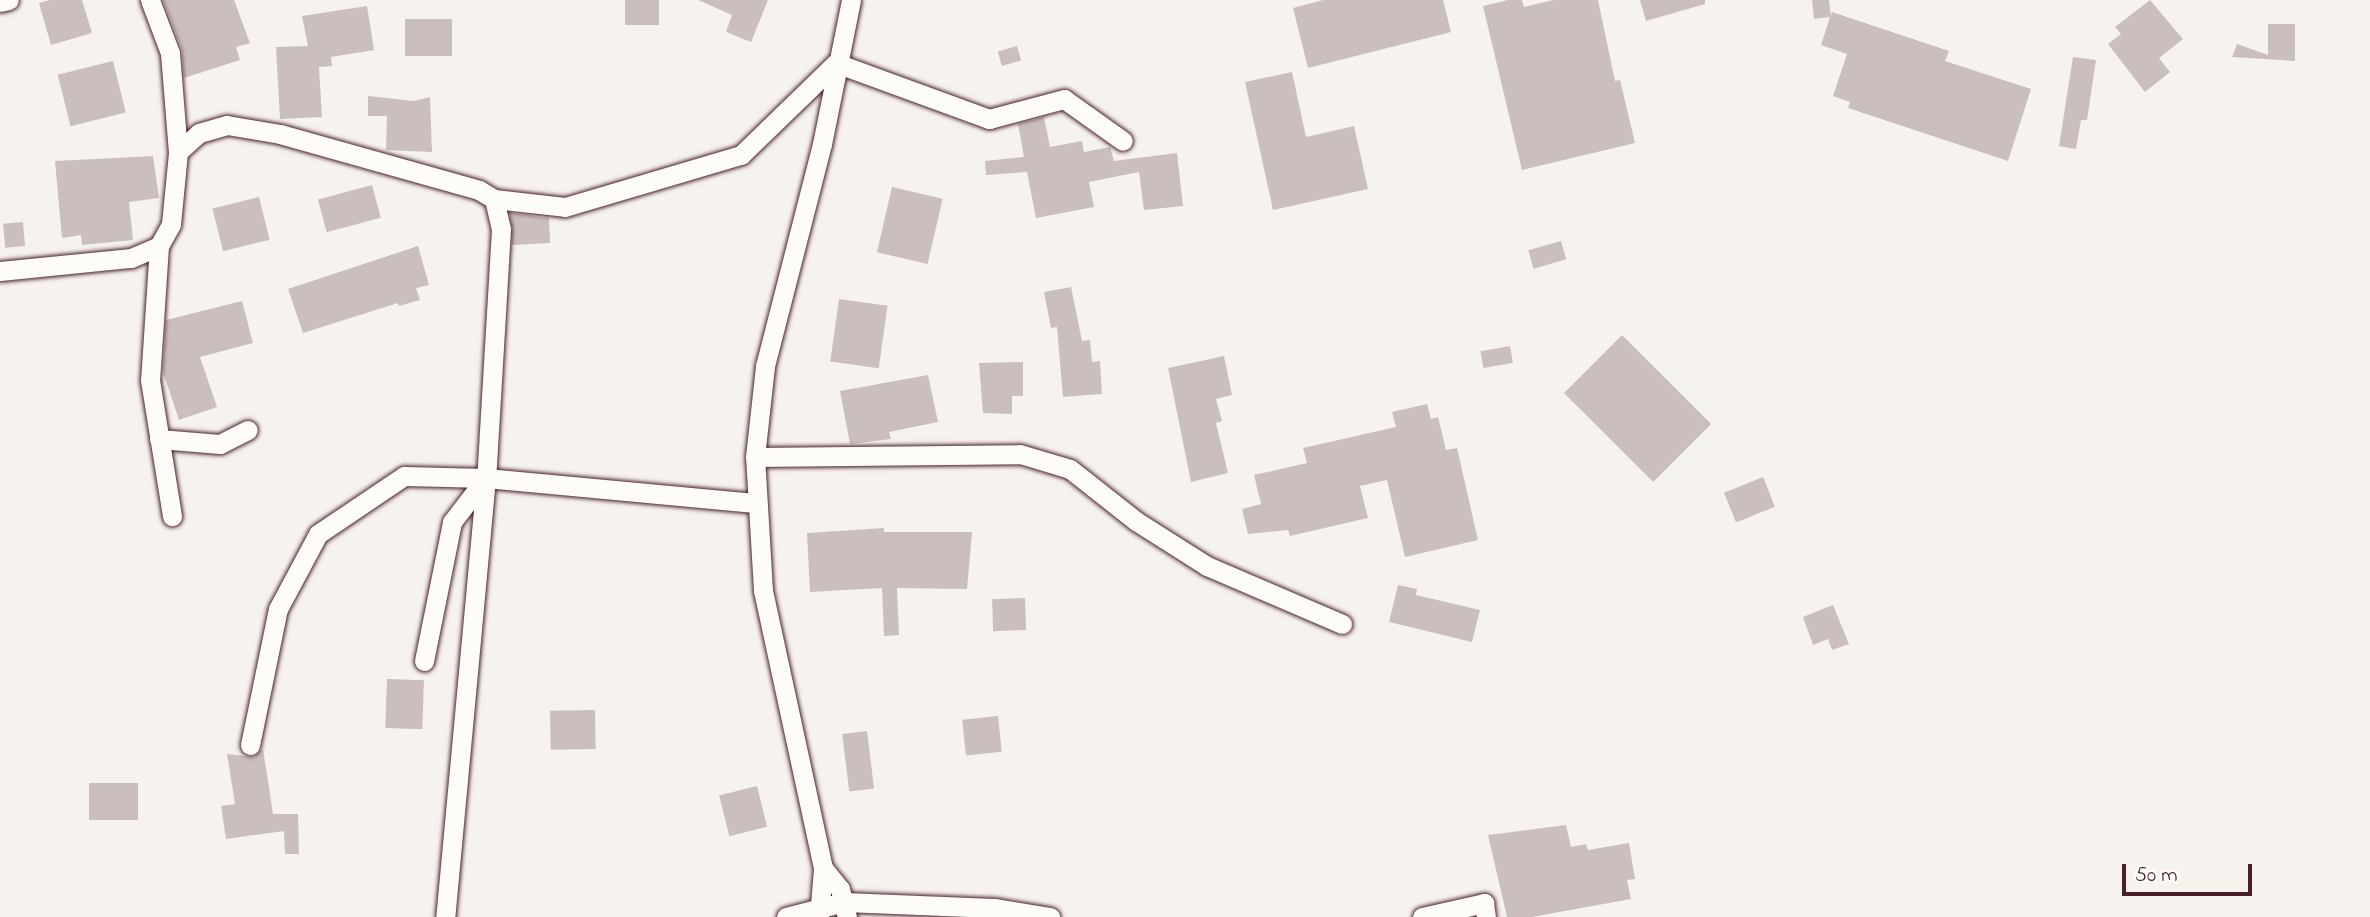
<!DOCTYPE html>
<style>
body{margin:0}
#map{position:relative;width:2370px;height:917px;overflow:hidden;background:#f6f3ef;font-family:"Indie Flower",sans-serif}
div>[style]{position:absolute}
.building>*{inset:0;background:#cbbfbe;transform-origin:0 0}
.roads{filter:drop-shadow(0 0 2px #4a1f2b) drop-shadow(0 0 2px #4a1f2b)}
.minor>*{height:19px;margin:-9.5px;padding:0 9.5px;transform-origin:9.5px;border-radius:9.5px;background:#fdfcf7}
span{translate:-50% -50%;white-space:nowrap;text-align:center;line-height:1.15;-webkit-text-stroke:5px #fdfcf7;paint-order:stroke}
.scale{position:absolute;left:2122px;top:864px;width:130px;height:32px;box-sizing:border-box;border:4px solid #4a1f2b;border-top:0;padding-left:9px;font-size:21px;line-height:24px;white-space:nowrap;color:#4a1f2b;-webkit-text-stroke:5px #fdfcf7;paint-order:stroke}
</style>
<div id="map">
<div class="building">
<i style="clip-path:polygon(50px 0,82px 0,92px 33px,51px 45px,39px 3px)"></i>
<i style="clip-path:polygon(163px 0,234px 0,250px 43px,236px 47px,240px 60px,184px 78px,182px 49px)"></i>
<i style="left:625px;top:0;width:34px;height:25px"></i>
<i style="clip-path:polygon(698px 0,768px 0,751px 42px,726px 32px,732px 15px)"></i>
<i style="clip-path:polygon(1323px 0,1443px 0,1451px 32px,1308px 68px,1293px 8px)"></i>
<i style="clip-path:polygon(1508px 0,1522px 0,1524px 7px,1553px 0,1598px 0,1615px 81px,1620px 80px,1635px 143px,1522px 170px,1483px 6px)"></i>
<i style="clip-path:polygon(1640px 0,1705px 0,1705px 4px,1646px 21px)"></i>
<i style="clip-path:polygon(1812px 0,1829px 0,1831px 16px,1832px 12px,1949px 51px,1945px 61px,2031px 89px,2008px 161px,1848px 108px,1850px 102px,1833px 96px,1847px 54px,1821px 45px,1830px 17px,1814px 19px)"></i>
<i style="clip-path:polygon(2150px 0,2183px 39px,2159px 58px,2170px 72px,2145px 92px,2108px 44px,2121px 34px,2115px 27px)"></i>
<i style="clip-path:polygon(367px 6px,374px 50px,331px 57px,332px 66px,319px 67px,322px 117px,280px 119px,276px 47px,308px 46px,302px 16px)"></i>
<i style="left:405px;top:19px;width:47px;height:37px"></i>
<i style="clip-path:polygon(2268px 24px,2295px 24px,2295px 61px,2232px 57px,2237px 44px,2268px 55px)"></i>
<i style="left:1017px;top:46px;width:15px;height:20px;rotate:74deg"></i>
<i style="clip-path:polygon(2073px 57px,2096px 60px,2087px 120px,2081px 120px,2076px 149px,2059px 146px)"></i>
<i style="left:113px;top:61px;width:53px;height:57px;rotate:76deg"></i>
<i style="clip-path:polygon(1292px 72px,1306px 137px,1354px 126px,1368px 189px,1273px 210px,1245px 82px)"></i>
<i style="clip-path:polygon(368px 96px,414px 101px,430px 97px,432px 152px,386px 150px,387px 116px,368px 116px)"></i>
<i style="clip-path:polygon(1044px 117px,1050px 147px,1082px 141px,1084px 152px,1110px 147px,1114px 161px,1177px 153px,1183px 206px,1144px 210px,1139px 172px,1089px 182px,1094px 207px,1036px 218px,1027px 172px,986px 175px,985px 161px,1024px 157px,1018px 124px)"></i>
<i style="clip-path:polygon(153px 156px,159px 198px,129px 202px,133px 240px,82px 245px,81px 235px,62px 238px,55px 161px)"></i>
<i style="left:372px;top:185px;width:34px;height:56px;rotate:75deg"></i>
<i style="left:892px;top:187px;width:52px;height:67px;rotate:13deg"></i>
<i style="left:259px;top:197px;width:44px;height:48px;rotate:76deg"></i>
<i style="clip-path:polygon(510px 213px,549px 218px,550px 243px,512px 245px)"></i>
<i style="left:23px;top:222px;width:24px;height:20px;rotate:85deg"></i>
<i style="left:1561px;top:241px;width:19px;height:34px;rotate:74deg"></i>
<i style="clip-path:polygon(418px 246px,429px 285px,416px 288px,420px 300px,399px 306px,398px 303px,303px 333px,288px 289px)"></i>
<i style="clip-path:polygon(1071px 287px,1082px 341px,1090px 340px,1092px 362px,1100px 361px,1102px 394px,1063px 397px,1057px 327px,1051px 328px,1044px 292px)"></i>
<i style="left:839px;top:299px;width:49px;height:63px;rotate:8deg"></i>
<i style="clip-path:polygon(242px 301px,253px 343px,200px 357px,217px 407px,179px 420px,163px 372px,166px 320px)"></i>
<i style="left:1622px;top:335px;width:126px;height:82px;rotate:45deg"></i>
<i style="left:1510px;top:346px;width:17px;height:30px;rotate:80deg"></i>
<i style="clip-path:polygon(1224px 356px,1232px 395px,1216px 399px,1222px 421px,1216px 423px,1228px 473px,1191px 482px,1168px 368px)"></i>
<i style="clip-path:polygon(1023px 362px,1023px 396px,1012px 396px,1012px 414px,983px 413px,979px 363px)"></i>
<i style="clip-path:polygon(928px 375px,938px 422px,889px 432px,891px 439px,850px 444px,840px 391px)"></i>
<i style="clip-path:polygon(1427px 404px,1431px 419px,1438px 417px,1446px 450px,1457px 448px,1478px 540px,1405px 557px,1387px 480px,1360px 486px,1368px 518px,1290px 536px,1288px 530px,1248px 534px,1242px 509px,1261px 504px,1254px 475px,1307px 463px,1303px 448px,1396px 427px,1392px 412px)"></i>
<i style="left:1763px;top:477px;width:32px;height:42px;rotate:68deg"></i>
<i style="clip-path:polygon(884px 528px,884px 532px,972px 532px,967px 589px,897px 588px,899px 635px,884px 636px,882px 588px,810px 592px,807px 533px)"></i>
<i style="clip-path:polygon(1398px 585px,1417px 589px,1416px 595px,1480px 610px,1472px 642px,1389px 622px)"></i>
<i style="left:1025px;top:598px;width:32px;height:33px;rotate:88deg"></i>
<i style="clip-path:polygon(1833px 605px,1849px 644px,1832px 650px,1828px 639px,1813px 645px,1803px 617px)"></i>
<i style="left:387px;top:679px;width:37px;height:49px;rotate:2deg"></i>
<i style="left:595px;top:710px;width:39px;height:45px;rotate:89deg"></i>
<i style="left:998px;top:716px;width:36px;height:36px;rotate:84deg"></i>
<i style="left:867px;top:731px;width:58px;height:25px;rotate:83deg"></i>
<i style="clip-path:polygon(263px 749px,273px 814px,298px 814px,299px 854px,285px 854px,284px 831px,226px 839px,221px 806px,235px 804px,227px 754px,253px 757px)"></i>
<i style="left:89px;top:783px;width:49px;height:37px"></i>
<i style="left:757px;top:786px;width:42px;height:39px;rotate:76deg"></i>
<i style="clip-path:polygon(1566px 825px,1571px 847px,1586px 844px,1588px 850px,1629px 843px,1635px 879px,1627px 880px,1631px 899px,1532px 917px,1507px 917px,1488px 835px)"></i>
</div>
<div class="roads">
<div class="minor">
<i style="left:150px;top:0;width:57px;rotate:69.3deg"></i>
<i style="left:170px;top:53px;width:99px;rotate:85.4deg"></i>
<i style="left:0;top:2px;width:9px;rotate:-13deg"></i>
<i style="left:494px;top:199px;width:71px;rotate:6.4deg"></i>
<i style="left:565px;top:207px;width:184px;rotate:-16.5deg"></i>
<i style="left:741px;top:155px;width:132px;rotate:-44.1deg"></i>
<i style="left:836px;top:63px;width:163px;rotate:20.1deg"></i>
<i style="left:989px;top:119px;width:78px;rotate:-14.9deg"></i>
<i style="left:1064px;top:99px;width:72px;rotate:35.4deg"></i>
<i style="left:159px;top:246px;width:134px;rotate:93.8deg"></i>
<i style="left:150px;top:380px;width:138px;rotate:80.8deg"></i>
<i style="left:0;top:271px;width:132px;rotate:-5.7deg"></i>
<i style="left:131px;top:258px;width:30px;rotate:-23deg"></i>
<i style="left:159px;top:246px;width:25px;rotate:-61deg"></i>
<i style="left:171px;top:224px;width:72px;rotate:-84.4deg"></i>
<i style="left:178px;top:152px;width:28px;rotate:-42deg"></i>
<i style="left:199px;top:133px;width:29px;rotate:-16deg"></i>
<i style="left:227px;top:125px;width:54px;rotate:9.6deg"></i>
<i style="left:280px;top:134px;width:207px;rotate:15.7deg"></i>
<i style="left:479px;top:190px;width:17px;rotate:31deg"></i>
<i style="left:494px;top:199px;width:31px;rotate:77deg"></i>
<i style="left:501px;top:229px;width:249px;rotate:93.4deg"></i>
<i style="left:486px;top:478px;width:441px;rotate:95.3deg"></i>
<i style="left:159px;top:439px;width:61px;rotate:4.7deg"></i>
<i style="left:220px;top:444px;width:31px;rotate:-27deg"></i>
<i style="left:755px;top:457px;width:265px;rotate:-0.6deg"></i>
<i style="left:1020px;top:454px;width:52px;rotate:16.7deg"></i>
<i style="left:1070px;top:469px;width:84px;rotate:38.2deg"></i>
<i style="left:1136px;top:521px;width:84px;rotate:32.4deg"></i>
<i style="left:1207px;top:566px;width:147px;rotate:23.2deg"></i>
<i style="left:424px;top:661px;width:142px;rotate:-78.6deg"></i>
<i style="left:452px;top:522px;width:54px;rotate:-52.5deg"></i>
<i style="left:250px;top:745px;width:139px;rotate:-78.4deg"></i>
<i style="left:278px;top:609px;width:85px;rotate:-61.9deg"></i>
<i style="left:318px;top:534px;width:104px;rotate:-34deg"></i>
<i style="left:404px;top:476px;width:82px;rotate:1.4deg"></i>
<i style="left:486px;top:478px;width:270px;rotate:5.3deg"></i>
<i style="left:823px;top:868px;width:27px;rotate:51deg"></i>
<i style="left:840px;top:889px;width:29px;rotate:76deg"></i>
<i style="left:786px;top:917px;width:60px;rotate:-14.5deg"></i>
<i style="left:844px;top:902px;width:150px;rotate:2.3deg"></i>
<i style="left:994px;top:908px;width:57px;rotate:9.1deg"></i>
<i style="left:819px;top:917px;width:49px;rotate:-85.3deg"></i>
<i style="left:823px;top:868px;width:284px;rotate:-102.2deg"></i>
<i style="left:763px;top:590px;width:133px;rotate:-93.4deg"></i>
<i style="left:755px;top:457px;width:92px;rotate:-83.7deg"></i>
<i style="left:765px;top:366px;width:229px;rotate:-75.6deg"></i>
<i style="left:822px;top:144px;width:147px;rotate:-78.6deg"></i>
<i style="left:1422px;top:917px;width:64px;rotate:-12.7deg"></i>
<i style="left:1484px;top:903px;width:14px;rotate:82deg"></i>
</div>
</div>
<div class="scale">50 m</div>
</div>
